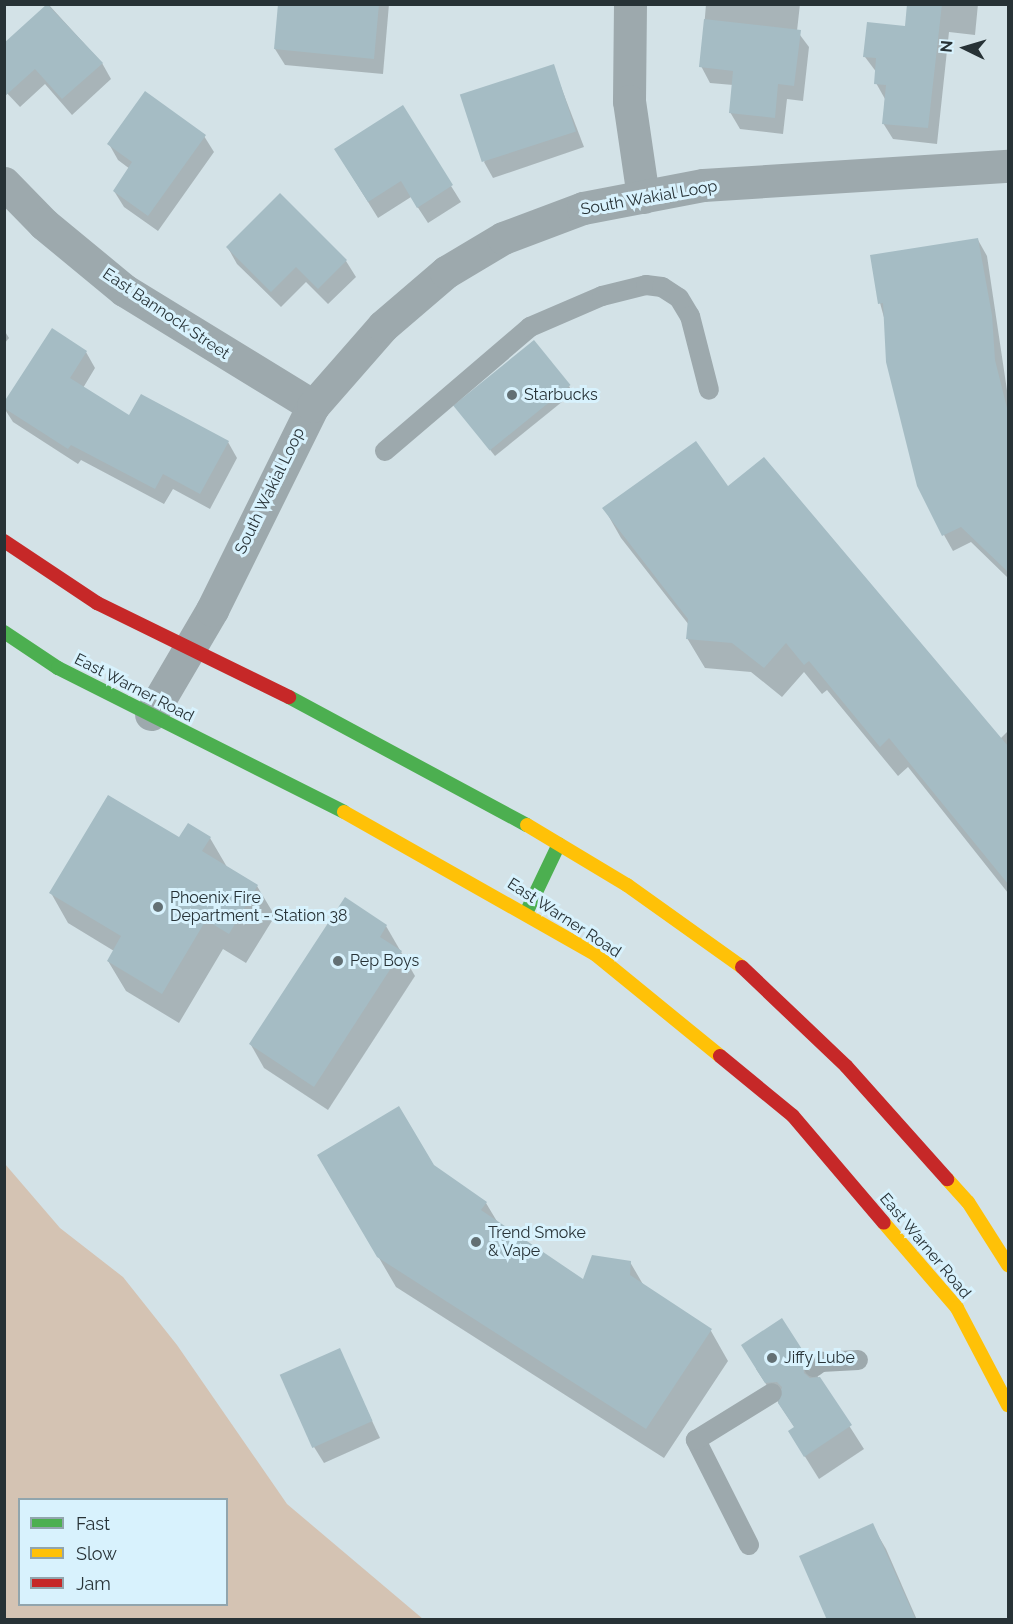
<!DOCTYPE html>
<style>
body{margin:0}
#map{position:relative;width:1013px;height:1624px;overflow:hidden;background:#d3e2e7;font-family:Raleway,sans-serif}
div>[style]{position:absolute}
.green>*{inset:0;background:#d4c3b3}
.shadow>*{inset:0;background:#0003}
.building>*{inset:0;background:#a5bcc4;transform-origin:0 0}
.lane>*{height:20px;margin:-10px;padding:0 10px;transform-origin:10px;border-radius:10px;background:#9da9ad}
.street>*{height:33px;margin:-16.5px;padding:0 16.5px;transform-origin:16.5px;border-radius:16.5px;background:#9da9ad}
.fast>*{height:14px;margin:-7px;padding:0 7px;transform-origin:7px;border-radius:7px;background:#4caf50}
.slow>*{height:14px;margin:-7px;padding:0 7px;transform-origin:7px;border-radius:7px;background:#ffc107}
.jam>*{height:14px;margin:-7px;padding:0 7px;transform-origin:7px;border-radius:7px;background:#c62828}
.dots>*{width:16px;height:16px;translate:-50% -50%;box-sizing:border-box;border:3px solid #d8f2fd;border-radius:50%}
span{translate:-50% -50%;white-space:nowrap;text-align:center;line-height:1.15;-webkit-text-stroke:6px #d8f2fd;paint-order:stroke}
.street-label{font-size:16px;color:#273236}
.poi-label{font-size:16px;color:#273236}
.left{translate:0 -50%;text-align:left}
.frame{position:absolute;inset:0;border:6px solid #273236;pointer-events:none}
.legend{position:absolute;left:18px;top:1498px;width:210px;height:108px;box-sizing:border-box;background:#d8f2fd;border:2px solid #91a5ad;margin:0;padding:8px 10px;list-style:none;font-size:18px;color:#273236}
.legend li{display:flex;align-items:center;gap:12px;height:30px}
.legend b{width:30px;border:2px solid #91a5ad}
.north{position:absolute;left:935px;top:18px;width:60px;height:60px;-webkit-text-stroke:4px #d8f2fd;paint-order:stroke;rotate:275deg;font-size:16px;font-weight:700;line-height:24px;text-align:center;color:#273236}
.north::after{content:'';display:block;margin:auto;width:21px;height:27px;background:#273236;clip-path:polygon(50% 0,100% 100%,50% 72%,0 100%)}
</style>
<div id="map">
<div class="green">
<i style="clip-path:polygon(evenodd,5px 1164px,60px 1228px,123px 1277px,177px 1345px,287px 1504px,423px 1619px,5px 1619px,5px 1164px,20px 1500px,226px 1500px,226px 1604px,20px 1604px,20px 1500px)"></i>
</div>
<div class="shadow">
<i style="clip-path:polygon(279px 4px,389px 4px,383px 74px,285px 65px,275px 49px)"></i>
<i style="clip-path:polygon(706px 4px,800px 4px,797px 31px,809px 47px,803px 101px,787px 99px,783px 134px,740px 129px,730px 112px,733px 85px,710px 83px,701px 66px)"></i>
<i style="clip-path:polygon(908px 4px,978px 4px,975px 35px,949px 32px,937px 144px,893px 139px,883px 123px,885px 99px,876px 83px,877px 73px,865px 57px,906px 28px)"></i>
<i style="clip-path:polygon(49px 5px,102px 63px,111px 79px,72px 115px,45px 84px,20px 107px,4px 90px,4px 45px)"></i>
<i style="clip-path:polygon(553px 66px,584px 147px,493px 178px,484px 162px)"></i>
<i style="clip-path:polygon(402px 107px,461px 202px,428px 223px,411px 197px,378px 218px,345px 165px)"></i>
<i style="clip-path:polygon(204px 136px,214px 152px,158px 231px,124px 207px,114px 191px,130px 169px,118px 160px,109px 144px)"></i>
<i style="clip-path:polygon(978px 240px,987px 256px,1008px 397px,1008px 578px,971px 542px,953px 551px,944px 535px,880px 303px)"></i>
<i style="clip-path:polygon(228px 248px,346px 261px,356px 277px,328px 304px,306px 282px,281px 307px,237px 264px)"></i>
<i style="clip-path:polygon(4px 330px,9px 338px,4px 344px)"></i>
<i style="clip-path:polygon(86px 352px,95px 368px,83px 388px,130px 418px,228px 442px,237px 458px,210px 509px,173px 489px,164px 504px,81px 460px,78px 464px,13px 422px,4px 408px)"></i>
<i style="clip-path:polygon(569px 386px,573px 393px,495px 456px,462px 415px)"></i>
<i style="clip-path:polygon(728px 488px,1000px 739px,1008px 731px,1008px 893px,908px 767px,898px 776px,827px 690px,822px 694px,804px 672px,782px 697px,751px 672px,705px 668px,687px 638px,689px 625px,621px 538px,604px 508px)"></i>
<i style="clip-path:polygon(210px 838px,227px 867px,257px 886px,275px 916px,246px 963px,223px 949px,179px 1023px,126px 991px,108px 961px,114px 951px,68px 923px,51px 893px,180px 839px)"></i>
<i style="clip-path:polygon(386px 926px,415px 976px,328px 1110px,264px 1068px,251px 1045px)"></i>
<i style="clip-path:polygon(319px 1155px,486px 1203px,498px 1223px,584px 1282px,630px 1262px,644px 1286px,711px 1331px,728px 1361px,664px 1458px,396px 1287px)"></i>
<i style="clip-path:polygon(339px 1350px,380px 1438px,324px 1463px,314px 1447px)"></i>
<i style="clip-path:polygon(806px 1358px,864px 1449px,819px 1479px,804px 1455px,795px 1428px,756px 1369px)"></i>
<i style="clip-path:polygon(872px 1525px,886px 1549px,917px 1620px,829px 1620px)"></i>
</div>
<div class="building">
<i style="clip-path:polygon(47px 4px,103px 63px,62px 99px,35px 69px,4px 97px,4px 43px)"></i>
<i style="clip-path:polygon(278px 4px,379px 4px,374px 59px,274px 49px)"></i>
<i style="clip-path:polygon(907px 4px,942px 4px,928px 128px,882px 124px,886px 85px,874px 84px,876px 58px,863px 57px,867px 22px,905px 26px)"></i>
<i style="clip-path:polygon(704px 19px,801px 30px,794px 86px,778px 84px,775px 118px,729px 113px,733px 71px,699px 67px)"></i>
<i style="left:554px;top:64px;width:71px;height:99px;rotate:72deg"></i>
<i style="clip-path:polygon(145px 91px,206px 135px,148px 216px,113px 191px,132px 162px,107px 144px)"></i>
<i style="clip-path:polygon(403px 105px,453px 185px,417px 208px,401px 181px,368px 202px,334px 149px)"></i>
<i style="clip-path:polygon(280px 193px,347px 260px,318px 289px,296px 267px,271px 292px,226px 247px)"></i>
<i style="clip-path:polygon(978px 238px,992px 315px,995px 360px,1008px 412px,1008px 572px,961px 527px,942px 536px,917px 486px,886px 362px,883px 303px,878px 304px,870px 255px)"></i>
<i style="clip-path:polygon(52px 328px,87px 351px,70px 378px,129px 415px,141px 394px,229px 441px,200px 494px,163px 474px,155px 489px,71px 445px,68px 449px,4px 408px,4px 402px)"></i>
<i style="left:534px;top:340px;width:58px;height:104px;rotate:51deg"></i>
<i style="clip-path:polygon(696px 441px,728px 486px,764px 457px,1008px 746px,1008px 884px,889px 738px,880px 747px,809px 661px,804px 665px,786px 643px,764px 668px,732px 643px,686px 639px,688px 619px,602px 508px)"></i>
<i style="clip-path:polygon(108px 795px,179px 837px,188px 823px,211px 837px,202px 851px,258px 885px,229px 934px,206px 920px,162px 994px,107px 961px,121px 936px,49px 893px)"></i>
<i style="clip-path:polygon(345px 897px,387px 925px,380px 937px,402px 951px,314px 1087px,249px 1044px)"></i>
<i style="clip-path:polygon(399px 1106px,434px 1165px,487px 1202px,481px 1210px,583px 1279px,592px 1255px,631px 1261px,630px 1275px,712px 1329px,646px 1429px,377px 1257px,317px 1155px)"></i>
<i style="clip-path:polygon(782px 1318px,807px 1357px,803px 1363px,804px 1373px,810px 1378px,820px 1377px,852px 1425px,804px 1457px,788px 1431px,794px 1427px,778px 1403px,782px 1387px,777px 1382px,765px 1383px,741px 1345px)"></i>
<i style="left:340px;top:1348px;width:80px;height:66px;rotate:66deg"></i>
<i style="clip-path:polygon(873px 1523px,916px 1620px,827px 1620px,799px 1556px)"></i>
</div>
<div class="lane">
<i style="left:385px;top:451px;width:191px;rotate:-40.5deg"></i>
<i style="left:530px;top:327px;width:78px;rotate:-23.3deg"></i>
<i style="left:602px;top:296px;width:45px;rotate:-14deg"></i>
<i style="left:646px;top:285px;width:16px;rotate:7deg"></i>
<i style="left:662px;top:287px;width:20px;rotate:33deg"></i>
<i style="left:679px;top:298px;width:21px;rotate:59deg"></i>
<i style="left:690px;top:316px;width:76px;rotate:75.6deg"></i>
<i style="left:814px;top:1367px;width:9px;rotate:-36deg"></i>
<i style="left:821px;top:1362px;width:37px;rotate:-3deg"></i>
<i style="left:749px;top:1545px;width:118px;rotate:-116.8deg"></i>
<i style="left:696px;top:1440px;width:89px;rotate:-31.7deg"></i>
</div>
<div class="street">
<i style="left:630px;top:4px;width:97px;rotate:90.6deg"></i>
<i style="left:629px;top:101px;width:97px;rotate:81.7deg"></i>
<i style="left:4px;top:183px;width:57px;rotate:45.7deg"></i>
<i style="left:44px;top:224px;width:104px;rotate:39.5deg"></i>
<i style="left:124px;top:290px;width:222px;rotate:31.5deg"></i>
<i style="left:151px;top:714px;width:121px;rotate:-59.6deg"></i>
<i style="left:212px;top:610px;width:228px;rotate:-63.7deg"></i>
<i style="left:313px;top:406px;width:106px;rotate:-48.8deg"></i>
<i style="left:383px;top:326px;width:83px;rotate:-40.6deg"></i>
<i style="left:446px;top:272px;width:66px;rotate:-30.8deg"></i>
<i style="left:503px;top:238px;width:85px;rotate:-20.6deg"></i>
<i style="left:583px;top:208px;width:122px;rotate:-10.9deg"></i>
<i style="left:703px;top:185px;width:306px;rotate:-3.6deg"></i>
</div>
<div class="fast">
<i style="left:4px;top:632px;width:65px;rotate:33.7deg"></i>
<i style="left:58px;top:668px;width:320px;rotate:26.7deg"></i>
<i style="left:289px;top:697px;width:270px;rotate:28.3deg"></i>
<i style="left:527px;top:911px;width:74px;rotate:-64.5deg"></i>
</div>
<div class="slow">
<i style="left:344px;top:812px;width:288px;rotate:29.5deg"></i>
<i style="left:595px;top:954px;width:161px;rotate:39.2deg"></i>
<i style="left:527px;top:825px;width:117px;rotate:31deg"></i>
<i style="left:627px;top:885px;width:141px;rotate:35.5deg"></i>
<i style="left:947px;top:1179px;width:31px;rotate:48deg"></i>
<i style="left:968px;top:1202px;width:75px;rotate:57.6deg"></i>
<i style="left:884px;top:1223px;width:112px;rotate:49.3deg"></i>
<i style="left:957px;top:1308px;width:110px;rotate:62.3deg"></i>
</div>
<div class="jam">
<i style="left:4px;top:541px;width:112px;rotate:33.7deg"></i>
<i style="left:97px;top:603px;width:214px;rotate:26.1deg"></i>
<i style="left:742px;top:967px;width:144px;rotate:43.6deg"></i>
<i style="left:846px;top:1066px;width:152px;rotate:48.2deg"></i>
<i style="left:720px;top:1056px;width:94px;rotate:39.4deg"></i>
<i style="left:793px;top:1116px;width:140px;rotate:49.6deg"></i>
</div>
<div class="dots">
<i style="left:512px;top:395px;background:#637074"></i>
<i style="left:158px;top:907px;background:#637074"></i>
<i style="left:338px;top:961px;background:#637074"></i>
<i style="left:476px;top:1242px;background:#637074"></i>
<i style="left:772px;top:1358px;background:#637074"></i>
</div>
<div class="street-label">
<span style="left:649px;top:198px;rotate:-10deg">South Wakial Loop</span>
<span style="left:166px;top:314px;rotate:34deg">East Bannock Street</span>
<span style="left:270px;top:491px;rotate:-64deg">South Wakial Loop</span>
<span style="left:134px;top:688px;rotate:27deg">East Warner Road</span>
<span style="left:564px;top:918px;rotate:33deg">East Warner Road</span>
<span style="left:925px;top:1246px;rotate:50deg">East Warner Road</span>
</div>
<div class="poi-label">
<span class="left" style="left:524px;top:395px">Starbucks</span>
<span class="left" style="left:170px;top:907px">Phoenix Fire<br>Department - Station 38</span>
<span class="left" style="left:350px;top:961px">Pep Boys</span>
<span class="left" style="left:488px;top:1242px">Trend Smoke<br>&amp; Vape</span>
<span class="left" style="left:784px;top:1358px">Jiffy Lube</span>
</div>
<div class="frame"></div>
<ul class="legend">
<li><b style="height:8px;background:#4caf50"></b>Fast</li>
<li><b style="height:8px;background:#ffc107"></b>Slow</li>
<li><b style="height:8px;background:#c62828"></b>Jam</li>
</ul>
<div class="north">N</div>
</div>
